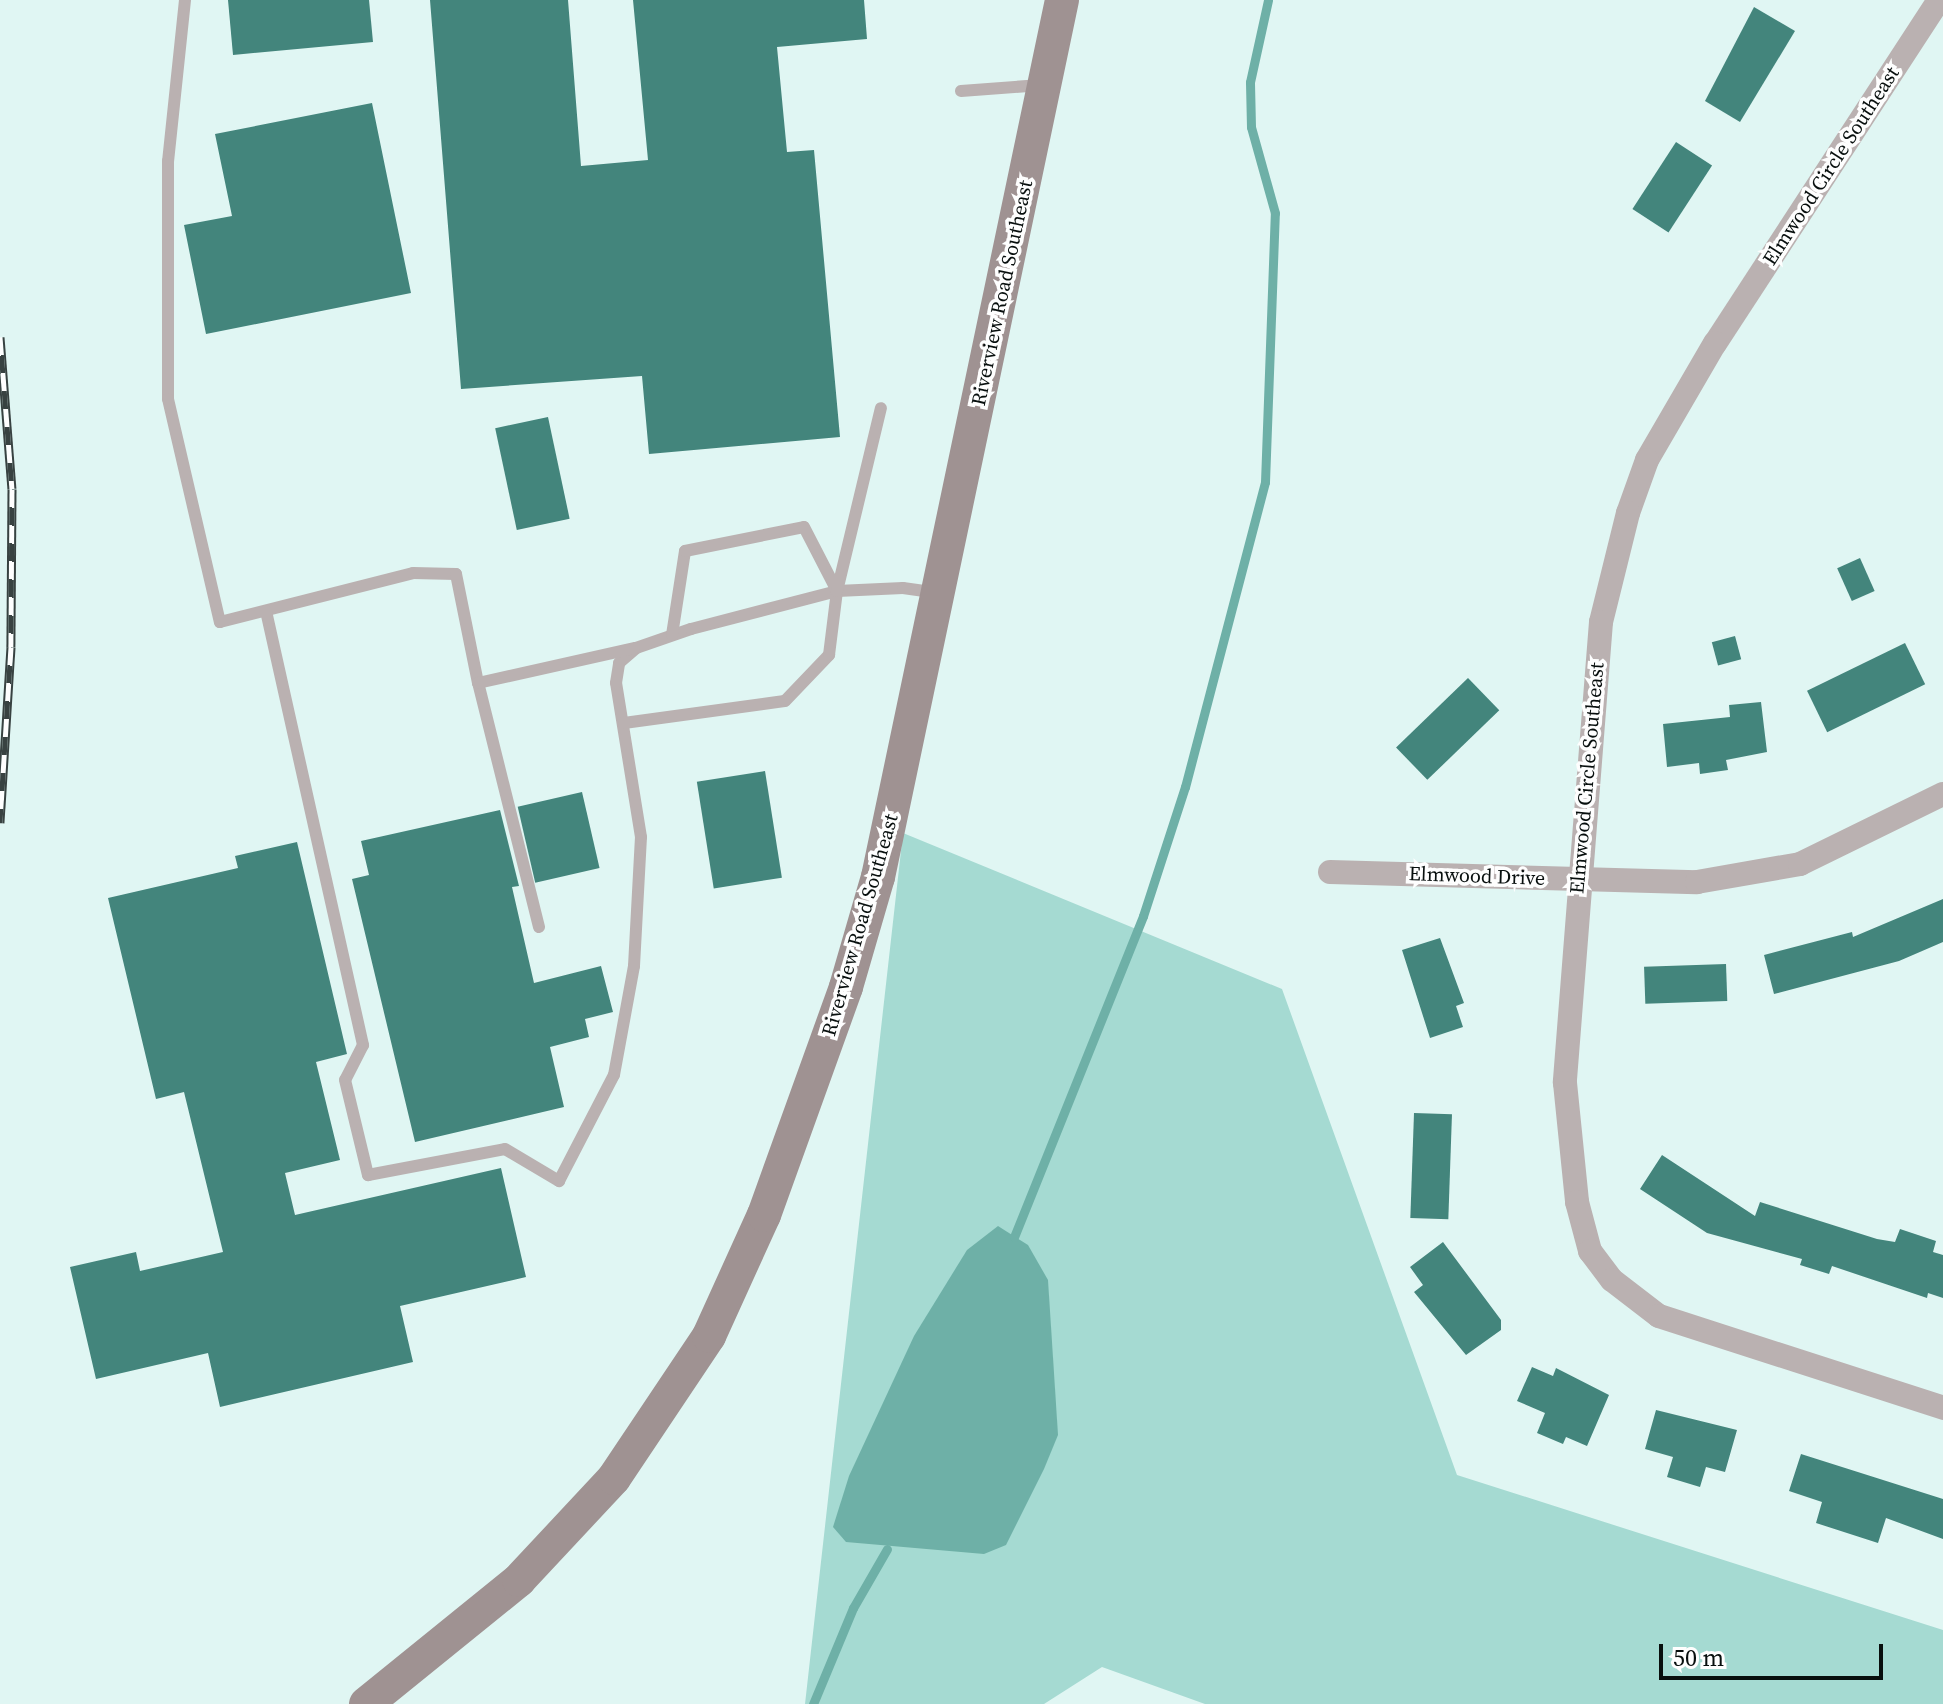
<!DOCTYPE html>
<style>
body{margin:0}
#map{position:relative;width:1943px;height:1704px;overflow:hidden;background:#e0f6f3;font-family:"Source Serif 4",serif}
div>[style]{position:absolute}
.green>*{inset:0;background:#a5dad2}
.water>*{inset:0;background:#6eb0a7}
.stream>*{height:9px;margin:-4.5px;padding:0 4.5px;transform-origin:4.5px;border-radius:4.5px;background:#6eb0a7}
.building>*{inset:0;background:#43857c;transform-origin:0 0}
.lane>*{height:12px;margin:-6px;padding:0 6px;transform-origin:6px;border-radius:6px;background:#bab1b1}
.street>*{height:24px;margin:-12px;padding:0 12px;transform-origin:12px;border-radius:12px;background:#bab1b1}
.secondary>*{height:34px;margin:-17px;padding:0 17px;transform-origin:17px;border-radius:17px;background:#9f9292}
.rail>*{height:9px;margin-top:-4.5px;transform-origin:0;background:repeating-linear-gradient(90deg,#fefefe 0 18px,#384241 0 36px);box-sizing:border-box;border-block:2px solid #384241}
span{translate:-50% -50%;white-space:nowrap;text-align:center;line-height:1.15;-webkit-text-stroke:7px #fefefe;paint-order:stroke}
.street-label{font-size:20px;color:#080f0e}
.scale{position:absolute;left:1659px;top:1644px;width:224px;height:36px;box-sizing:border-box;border:4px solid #080f0e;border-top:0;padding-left:10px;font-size:24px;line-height:28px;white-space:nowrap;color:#080f0e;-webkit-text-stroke:6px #fefefe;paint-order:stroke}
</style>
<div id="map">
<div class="green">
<i style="clip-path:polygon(903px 833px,1282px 989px,1457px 1475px,1943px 1630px,1943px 1704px,1205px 1704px,1102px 1667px,1044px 1704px,805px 1704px)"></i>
</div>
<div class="water">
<i style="clip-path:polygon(998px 1226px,1028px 1245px,1048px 1280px,1058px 1435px,1044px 1469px,1006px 1545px,984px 1554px,846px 1542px,833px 1527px,849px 1476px,914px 1336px,967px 1250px)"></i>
</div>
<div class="stream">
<i style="left:1014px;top:1237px;width:346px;rotate:-68.1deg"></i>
<i style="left:1143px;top:916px;width:136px;rotate:-72deg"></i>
<i style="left:1185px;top:787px;width:315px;rotate:-75.3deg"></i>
<i style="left:1265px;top:482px;width:269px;rotate:-87.9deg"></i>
<i style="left:1275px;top:213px;width:89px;rotate:-105.6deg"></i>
<i style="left:1251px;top:127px;width:45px;rotate:-91.3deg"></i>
<i style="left:1250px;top:82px;width:84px;rotate:-77.6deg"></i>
<i style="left:813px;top:1704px;width:104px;rotate:-67.4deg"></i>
<i style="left:853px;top:1608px;width:68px;rotate:-60deg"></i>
</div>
<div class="building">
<i style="clip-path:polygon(228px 0,369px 0,373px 42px,233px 55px)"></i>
<i style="clip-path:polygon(430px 0,568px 0,581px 166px,648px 160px,633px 0,864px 0,867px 39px,777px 47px,787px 152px,814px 150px,840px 437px,649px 454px,642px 376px,461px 389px)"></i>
<i style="clip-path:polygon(1754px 7px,1795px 31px,1740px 122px,1705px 101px)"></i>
<i style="clip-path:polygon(372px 103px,411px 293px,206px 334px,184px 225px,232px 216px,215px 134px)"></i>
<i style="left:1676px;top:142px;width:43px;height:80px;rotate:33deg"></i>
<i style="left:548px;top:417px;width:104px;height:54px;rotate:78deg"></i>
<i style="left:1860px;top:558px;width:36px;height:25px;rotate:66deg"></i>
<i style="left:1735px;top:636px;width:24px;height:24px;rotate:75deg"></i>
<i style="left:1905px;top:643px;width:46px;height:109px;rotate:64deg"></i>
<i style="left:1468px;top:678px;width:45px;height:100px;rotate:46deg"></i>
<i style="clip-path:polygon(1761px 702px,1767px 752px,1726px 760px,1728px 770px,1700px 774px,1699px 763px,1667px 767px,1663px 724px,1730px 717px,1729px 705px)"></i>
<i style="left:765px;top:771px;width:108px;height:69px;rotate:81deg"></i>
<i style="left:582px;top:792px;width:78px;height:66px;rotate:77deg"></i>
<i style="clip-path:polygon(500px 810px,519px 886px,512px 887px,534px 983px,601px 966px,613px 1012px,585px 1019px,589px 1037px,550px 1047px,564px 1107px,415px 1142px,352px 879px,369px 875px,361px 841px)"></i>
<i style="clip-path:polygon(297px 842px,347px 1054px,316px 1062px,340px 1160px,285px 1173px,295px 1215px,501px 1168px,526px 1277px,400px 1306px,413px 1362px,220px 1407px,208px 1353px,96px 1379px,70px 1267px,136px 1252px,140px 1271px,223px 1252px,184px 1092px,156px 1099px,108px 898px,238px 868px,235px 856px)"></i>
<i style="clip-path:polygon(1943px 899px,1943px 942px,1899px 961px,1774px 994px,1764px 955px,1852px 932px,1853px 937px)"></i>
<i style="clip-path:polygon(1440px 938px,1464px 1003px,1456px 1006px,1463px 1027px,1430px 1038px,1402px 950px)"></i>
<i style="left:1726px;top:964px;width:37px;height:82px;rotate:88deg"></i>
<i style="left:1414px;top:1113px;width:38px;height:105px;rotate:2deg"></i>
<i style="clip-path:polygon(1662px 1155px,1755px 1216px,1760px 1202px,1877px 1239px,1895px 1242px,1900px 1229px,1936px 1241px,1933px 1252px,1943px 1255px,1943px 1298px,1928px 1293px,1927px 1298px,1832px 1266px,1829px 1274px,1800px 1265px,1802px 1259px,1707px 1233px,1640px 1189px)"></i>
<i style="clip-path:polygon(1443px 1242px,1501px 1320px,1501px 1330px,1466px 1355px,1414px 1292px,1423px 1285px,1410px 1267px)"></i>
<i style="clip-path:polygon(1532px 1367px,1553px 1376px,1556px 1368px,1609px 1395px,1587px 1446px,1566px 1437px,1563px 1444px,1537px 1433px,1545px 1413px,1517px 1401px)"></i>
<i style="clip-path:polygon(1656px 1410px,1737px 1430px,1725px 1472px,1706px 1467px,1700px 1487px,1667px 1477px,1673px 1457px,1645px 1449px)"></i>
<i style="clip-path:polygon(1801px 1454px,1943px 1499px,1943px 1539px,1886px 1518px,1878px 1543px,1816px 1523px,1822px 1502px,1789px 1491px)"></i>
</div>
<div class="lane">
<i style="left:185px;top:0;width:162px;rotate:96deg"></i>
<i style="left:168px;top:161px;width:238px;rotate:90deg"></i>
<i style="left:168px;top:399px;width:229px;rotate:76.9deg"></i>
<i style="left:220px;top:622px;width:199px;rotate:-14.2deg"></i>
<i style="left:413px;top:573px;width:43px;rotate:1.3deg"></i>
<i style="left:456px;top:574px;width:111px;rotate:78.6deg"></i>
<i style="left:961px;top:91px;width:80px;rotate:-4.3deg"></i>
<i style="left:266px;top:611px;width:445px;rotate:77.4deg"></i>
<i style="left:363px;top:1045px;width:39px;rotate:117deg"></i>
<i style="left:345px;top:1080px;width:98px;rotate:76.4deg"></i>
<i style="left:368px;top:1175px;width:139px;rotate:-10.7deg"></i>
<i style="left:505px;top:1149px;width:63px;rotate:30.7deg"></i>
<i style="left:559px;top:1181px;width:119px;rotate:-62.6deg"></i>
<i style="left:614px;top:1075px;width:111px;rotate:-79.6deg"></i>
<i style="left:634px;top:966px;width:129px;rotate:-86.9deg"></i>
<i style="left:641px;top:837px;width:156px;rotate:-99.2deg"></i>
<i style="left:616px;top:683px;width:20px;rotate:-81deg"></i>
<i style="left:619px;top:663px;width:23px;rotate:-41deg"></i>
<i style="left:636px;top:648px;width:58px;rotate:-19.1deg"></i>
<i style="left:691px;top:629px;width:151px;rotate:-14.6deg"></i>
<i style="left:837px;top:591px;width:66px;rotate:-2.6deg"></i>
<i style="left:903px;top:588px;width:34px;rotate:8deg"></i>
<i style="left:672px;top:635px;width:85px;rotate:-81.2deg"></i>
<i style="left:685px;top:551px;width:121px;rotate:-11.4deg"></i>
<i style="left:804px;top:527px;width:72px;rotate:62.7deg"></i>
<i style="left:624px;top:723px;width:162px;rotate:-7.8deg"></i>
<i style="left:785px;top:701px;width:64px;rotate:-46.3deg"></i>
<i style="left:829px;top:655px;width:64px;rotate:-82.9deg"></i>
<i style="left:837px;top:591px;width:188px;rotate:-76.5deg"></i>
<i style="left:539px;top:927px;width:252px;rotate:-104deg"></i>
<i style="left:478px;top:683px;width:160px;rotate:-12.6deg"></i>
</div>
<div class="street">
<i style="left:1939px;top:0;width:410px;rotate:123.1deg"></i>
<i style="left:1715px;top:343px;width:135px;rotate:120.2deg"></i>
<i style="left:1647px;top:460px;width:56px;rotate:109.7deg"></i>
<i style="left:1628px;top:513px;width:112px;rotate:103.9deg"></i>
<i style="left:1601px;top:622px;width:462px;rotate:94.5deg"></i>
<i style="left:1565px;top:1083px;width:120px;rotate:84.2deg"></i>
<i style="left:1577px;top:1202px;width:51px;rotate:75.1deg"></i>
<i style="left:1590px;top:1251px;width:36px;rotate:53deg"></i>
<i style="left:1612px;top:1280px;width:59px;rotate:37.5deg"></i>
<i style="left:1659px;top:1316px;width:299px;rotate:17.9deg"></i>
<i style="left:1330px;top:872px;width:367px;rotate:1.6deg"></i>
<i style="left:1697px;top:882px;width:105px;rotate:-9.9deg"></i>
<i style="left:1800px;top:864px;width:159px;rotate:-26.1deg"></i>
</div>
<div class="secondary">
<i style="left:366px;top:1704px;width:197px;rotate:-39deg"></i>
<i style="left:519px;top:1580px;width:139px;rotate:-47deg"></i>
<i style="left:614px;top:1478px;width:171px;rotate:-56.2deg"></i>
<i style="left:709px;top:1336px;width:133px;rotate:-65.6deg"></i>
<i style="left:764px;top:1215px;width:242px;rotate:-70.2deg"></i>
<i style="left:846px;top:987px;width:115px;rotate:-73.8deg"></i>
<i style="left:878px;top:877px;width:896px;rotate:-78.15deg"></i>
</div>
<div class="rail">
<i style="left:0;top:337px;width:152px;rotate:85.5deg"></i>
<i style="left:12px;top:489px;width:158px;rotate:90.4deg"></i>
<i style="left:11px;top:647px;width:176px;rotate:93.6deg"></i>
</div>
<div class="street-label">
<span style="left:1831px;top:166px;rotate:-57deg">Elmwood Circle Southeast</span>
<span style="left:1002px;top:293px;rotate:-78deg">Riverview Road Southeast</span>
<span style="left:1587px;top:778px;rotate:-85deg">Elmwood Circle Southeast</span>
<span style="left:1477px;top:876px;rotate:2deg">Elmwood Drive</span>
<span style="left:860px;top:925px;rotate:-74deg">Riverview Road Southeast</span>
</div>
<div class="scale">50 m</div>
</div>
